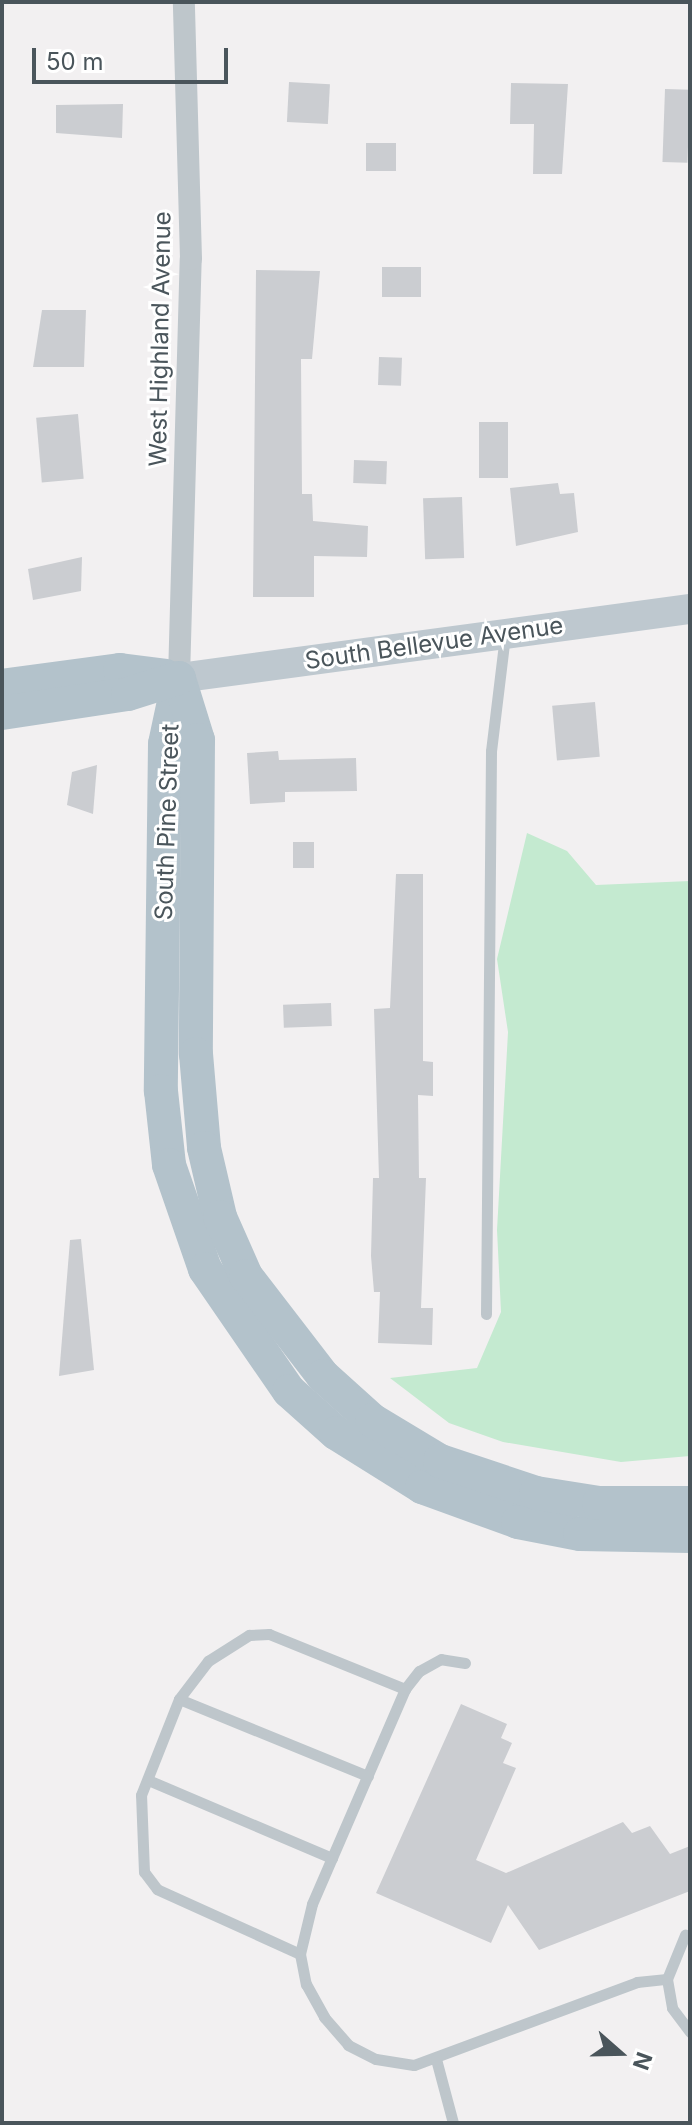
<!DOCTYPE html>
<style>
body{margin:0}
#map{position:relative;width:692px;height:2125px;overflow:hidden;background:#f2f0f1;font-family:Inter,sans-serif}
div>[style]{position:absolute}
.green>*{inset:0;background:#c4ead0}
.building>*{inset:0;background:#cbcdd1;transform-origin:0 0}
.lane>*{height:11px;margin:-5.5px;padding:0 5.5px;transform-origin:5.5px;border-radius:5.5px;background:#bec6cb}
.street>*{height:22px;margin:-11px;padding:0 11px;transform-origin:11px;border-radius:11px;background:#bec6cb}
.secondary>*{height:30px;margin:-15px;padding:0 15px;transform-origin:15px;border-radius:15px;background:#bec8cf}
.primary>*{height:34px;margin:-17px;padding:0 17px;transform-origin:17px;border-radius:17px;background:#b3c2cb}
span{translate:-50% -50%;white-space:nowrap;text-align:center;line-height:1.15;-webkit-text-stroke:6px #fff;paint-order:stroke}
.street-label{font-size:24px;color:#4a555b}
.frame{position:absolute;inset:0;border:4px solid #4a555b;pointer-events:none}
.north{position:absolute;left:580px;top:2013px;width:80px;height:80px;-webkit-text-stroke:6px #fff;paint-order:stroke;rotate:110deg;font-size:22px;font-weight:700;line-height:32px;text-align:center;color:#4a555b}
.north::after{content:'';display:block;margin:auto;width:28px;height:36px;background:#4a555b;clip-path:polygon(50% 0,100% 100%,50% 72%,0 100%)}
.scale{position:absolute;left:32px;top:48px;width:196px;height:36px;box-sizing:border-box;border:4px solid #4a555b;border-top:0;padding-left:10px;font-size:24px;line-height:28px;white-space:nowrap;color:#4a555b;-webkit-text-stroke:6px #fff;paint-order:stroke}
</style>
<div id="map">
<div class="green">
<i style="clip-path:polygon(527px 833px,567px 851px,596px 885px,690px 881px,690px 1456px,621px 1462px,503px 1442px,449px 1423px,390px 1378px,477px 1368px,501px 1312px,497px 1230px,508px 1032px,497px 959px)"></i>
</div>
<div class="building">
<i style="left:289px;top:82px;width:41px;height:40px;rotate:3deg"></i>
<i style="clip-path:polygon(511px 83px,568px 84px,562px 174px,533px 174px,534px 124px,510px 124px)"></i>
<i style="left:665px;top:89px;width:25px;height:73px;rotate:2deg"></i>
<i style="clip-path:polygon(123px 104px,122px 138px,56px 133px,56px 105px)"></i>
<i style="left:366px;top:143px;width:30px;height:28px"></i>
<i style="left:382px;top:267px;width:39px;height:30px"></i>
<i style="clip-path:polygon(256px 270px,320px 271px,312px 359px,301px 359px,302px 494px,312px 494px,313px 521px,368px 526px,367px 557px,314px 556px,314px 597px,253px 597px)"></i>
<i style="clip-path:polygon(42px 310px,86px 310px,84px 367px,33px 367px)"></i>
<i style="left:379px;top:357px;width:23px;height:28px;rotate:2deg"></i>
<i style="left:78px;top:414px;width:65px;height:42px;rotate:85deg"></i>
<i style="left:479px;top:422px;width:29px;height:56px"></i>
<i style="left:354px;top:460px;width:33px;height:23px;rotate:2deg"></i>
<i style="clip-path:polygon(558px 483px,560px 494px,574px 493px,578px 532px,516px 546px,510px 488px)"></i>
<i style="left:462px;top:497px;width:61px;height:39px;rotate:88deg"></i>
<i style="clip-path:polygon(82px 557px,81px 591px,33px 600px,28px 569px)"></i>
<i style="left:595px;top:702px;width:55px;height:43px;rotate:85deg"></i>
<i style="clip-path:polygon(278px 751px,279px 760px,356px 758px,357px 791px,285px 792px,285px 802px,250px 804px,247px 753px)"></i>
<i style="clip-path:polygon(97px 765px,93px 814px,67px 805px,72px 772px)"></i>
<i style="left:293px;top:842px;width:21px;height:26px"></i>
<i style="clip-path:polygon(396px 874px,423px 874px,423px 1061px,433px 1062px,433px 1096px,418px 1095px,419px 1178px,426px 1178px,421px 1308px,433px 1308px,432px 1345px,378px 1343px,380px 1292px,374px 1292px,371px 1256px,373px 1178px,379px 1178px,374px 1009px,390px 1008px)"></i>
<i style="left:331px;top:1003px;width:23px;height:48px;rotate:88deg"></i>
<i style="clip-path:polygon(81px 1239px,94px 1370px,59px 1376px,70px 1240px)"></i>
<i style="clip-path:polygon(461px 1704px,507px 1724px,501px 1738px,512px 1743px,503px 1763px,516px 1768px,476px 1860px,506px 1873px,623px 1822px,632px 1833px,650px 1826px,670px 1854px,690px 1846px,690px 1891px,539px 1950px,508px 1905px,491px 1943px,376px 1893px)"></i>
</div>
<div class="lane">
<i style="left:486px;top:1314px;width:563px;rotate:-89.49deg"></i>
<i style="left:491px;top:751px;width:117px;rotate:-83.1deg"></i>
<i style="left:465px;top:1663px;width:24px;rotate:-171deg"></i>
<i style="left:441px;top:1659px;width:25px;rotate:151deg"></i>
<i style="left:419px;top:1671px;width:23px;rotate:128deg"></i>
<i style="left:405px;top:1689px;width:234px;rotate:113.4deg"></i>
<i style="left:312px;top:1904px;width:51px;rotate:103.5deg"></i>
<i style="left:300px;top:1954px;width:31px;rotate:79deg"></i>
<i style="left:306px;top:1984px;width:38px;rotate:61deg"></i>
<i style="left:324px;top:2017px;width:37px;rotate:49deg"></i>
<i style="left:348px;top:2045px;width:31px;rotate:27deg"></i>
<i style="left:376px;top:2059px;width:38px;rotate:9deg"></i>
<i style="left:414px;top:2065px;width:238px;rotate:-20.4deg"></i>
<i style="left:637px;top:1982px;width:30px;rotate:-6deg"></i>
<i style="left:667px;top:1979px;width:29px;rotate:80deg"></i>
<i style="left:672px;top:2008px;width:30px;rotate:53deg"></i>
<i style="left:179px;top:1699px;width:204px;rotate:22.2deg"></i>
<i style="left:148px;top:1780px;width:200px;rotate:23deg"></i>
<i style="left:300px;top:1954px;width:157px;rotate:-155.6deg"></i>
<i style="left:157px;top:1889px;width:21px;rotate:-127deg"></i>
<i style="left:144px;top:1872px;width:77px;rotate:-92.2deg"></i>
<i style="left:141px;top:1795px;width:103px;rotate:-68.4deg"></i>
<i style="left:179px;top:1699px;width:48px;rotate:-52.7deg"></i>
<i style="left:208px;top:1661px;width:49px;rotate:-32.4deg"></i>
<i style="left:249px;top:1635px;width:20px;rotate:-3deg"></i>
<i style="left:269px;top:1634px;width:147px;rotate:22deg"></i>
<i style="left:667px;top:1979px;width:48px;rotate:-67.8deg"></i>
<i style="left:436px;top:2059px;width:66px;rotate:75.1deg"></i>
</div>
<div class="street">
<i style="left:179px;top:678px;width:419px;rotate:-88.4deg"></i>
<i style="left:191px;top:259px;width:257px;rotate:-91.6deg"></i>
</div>
<div class="secondary">
<i style="left:179px;top:678px;width:516px;rotate:-7.69deg"></i>
</div>
<div class="primary">
<i style="left:179px;top:678px;width:67px;rotate:102deg"></i>
<i style="left:165px;top:744px;width:347px;rotate:90.7deg"></i>
<i style="left:161px;top:1091px;width:74px;rotate:83.8deg"></i>
<i style="left:169px;top:1165px;width:110px;rotate:70.9deg"></i>
<i style="left:205px;top:1269px;width:148px;rotate:55.5deg"></i>
<i style="left:289px;top:1391px;width:63px;rotate:41.8deg"></i>
<i style="left:336px;top:1433px;width:102px;rotate:32.1deg"></i>
<i style="left:422px;top:1487px;width:102px;rotate:20deg"></i>
<i style="left:518px;top:1522px;width:63px;rotate:11deg"></i>
<i style="left:580px;top:1534px;width:110px;rotate:1deg"></i>
<i style="left:180px;top:682px;width:61px;rotate:72.8deg"></i>
<i style="left:198px;top:740px;width:314px;rotate:90.4deg"></i>
<i style="left:196px;top:1054px;width:94px;rotate:85.1deg"></i>
<i style="left:204px;top:1148px;width:71px;rotate:76.9deg"></i>
<i style="left:220px;top:1217px;width:64px;rotate:66.2deg"></i>
<i style="left:246px;top:1276px;width:126px;rotate:52.4deg"></i>
<i style="left:323px;top:1376px;width:66px;rotate:41.9deg"></i>
<i style="left:372px;top:1420px;width:79px;rotate:31.1deg"></i>
<i style="left:440px;top:1461px;width:101px;rotate:18.4deg"></i>
<i style="left:536px;top:1493px;width:64px;rotate:9deg"></i>
<i style="left:599px;top:1503px;width:91px"></i>
<i style="left:2px;top:686px;width:119px;rotate:-7.7deg"></i>
<i style="left:120px;top:670px;width:46px;rotate:7.4deg"></i>
<i style="left:2px;top:713px;width:127px;rotate:-8.6deg"></i>
<i style="left:128px;top:694px;width:53px;rotate:-17.4deg"></i>
</div>
<div class="street-label">
<span style="left:160px;top:339px;rotate:-89deg">West Highland Avenue</span>
<span style="left:434px;top:643px;rotate:-8deg">South Bellevue Avenue</span>
<span style="left:167px;top:822px;rotate:-88deg">South Pine Street</span>
</div>
<div class="frame"></div>
<div class="north">N</div>
<div class="scale">50 m</div>
</div>
